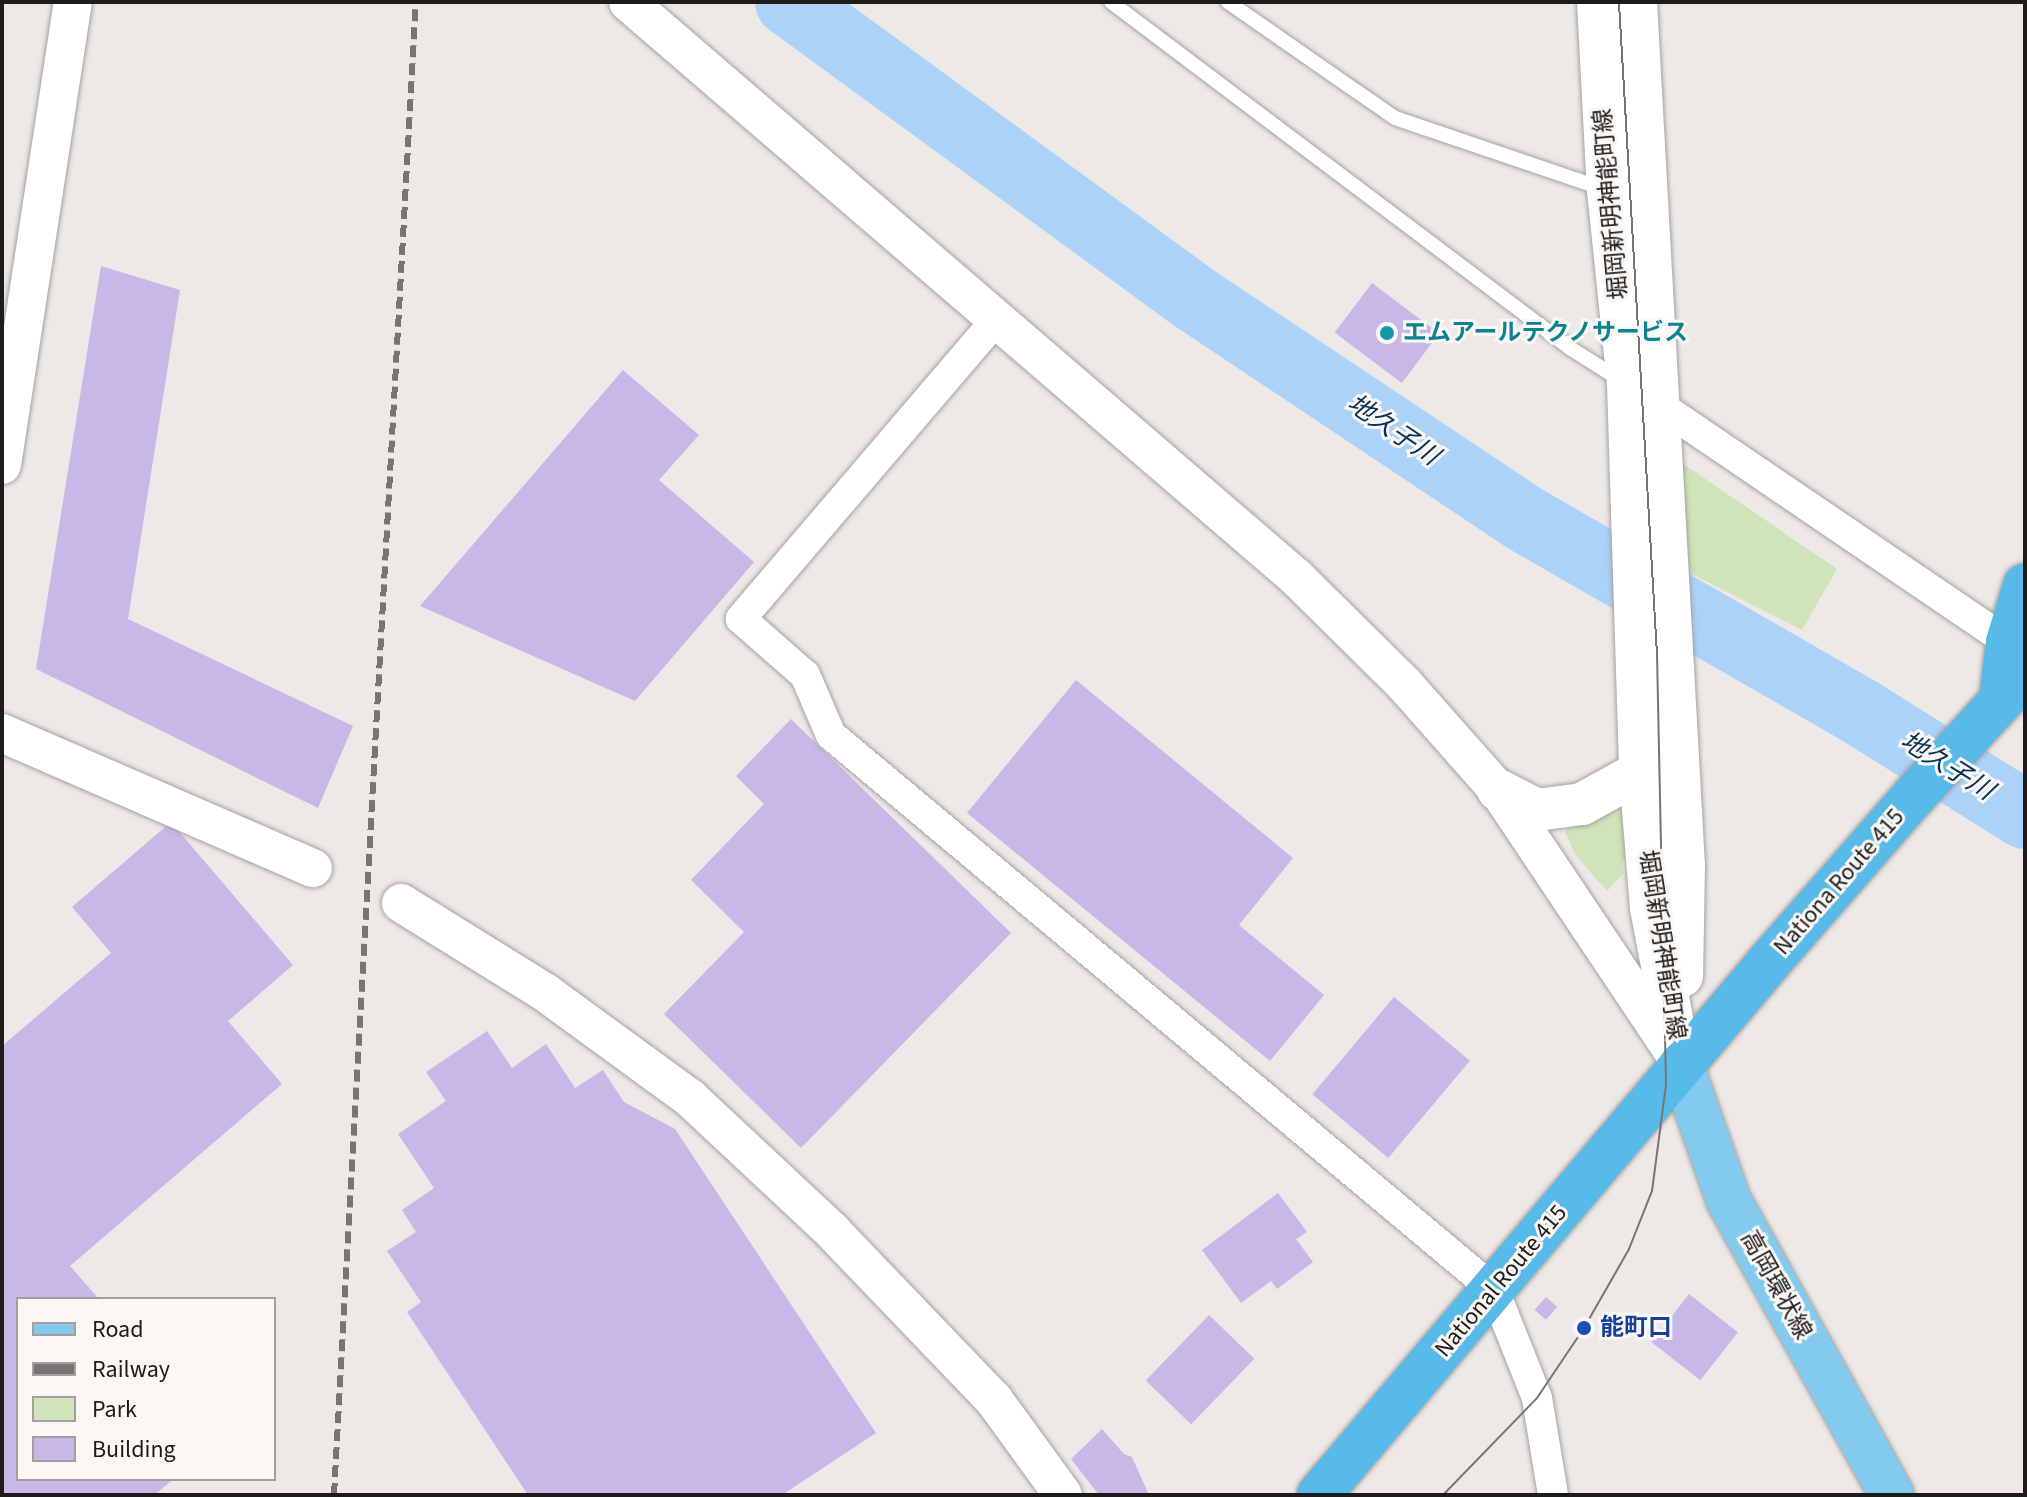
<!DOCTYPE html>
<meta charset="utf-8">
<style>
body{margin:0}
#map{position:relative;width:2027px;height:1497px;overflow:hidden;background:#ece9e7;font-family:"Source Sans 3","Noto Sans JP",sans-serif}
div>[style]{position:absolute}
.green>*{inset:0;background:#cfe4b8}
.river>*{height:68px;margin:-34px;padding:0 34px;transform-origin:34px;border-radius:34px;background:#abd2f9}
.building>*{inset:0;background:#c7b8e8;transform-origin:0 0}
.roads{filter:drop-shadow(0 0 2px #a5a2a0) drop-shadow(0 0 2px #a5a2a0)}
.service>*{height:14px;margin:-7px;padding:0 7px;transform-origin:7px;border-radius:7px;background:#fff}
.minor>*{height:30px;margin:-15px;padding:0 15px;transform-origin:15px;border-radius:15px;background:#fff}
.tertiary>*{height:38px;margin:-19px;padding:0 19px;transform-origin:19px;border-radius:19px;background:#fff}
.secondary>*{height:42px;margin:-21px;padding:0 21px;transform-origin:21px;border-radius:21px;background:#fff}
.primary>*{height:44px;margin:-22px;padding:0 22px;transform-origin:22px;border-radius:22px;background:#82cbee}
.trunk>*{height:44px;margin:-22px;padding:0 22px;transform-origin:22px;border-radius:22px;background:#58bae8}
.tram>*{height:2px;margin:-1px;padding:0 1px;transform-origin:1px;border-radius:1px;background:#777574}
.rail>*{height:6px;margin-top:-3px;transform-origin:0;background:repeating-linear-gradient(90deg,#777574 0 12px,transparent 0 18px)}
.dots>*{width:22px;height:22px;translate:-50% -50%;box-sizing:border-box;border:4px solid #faf7f5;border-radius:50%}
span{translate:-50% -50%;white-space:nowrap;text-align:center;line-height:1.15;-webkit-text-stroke:6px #faf7f5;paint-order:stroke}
.street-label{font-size:24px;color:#1d1c1b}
.culture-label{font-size:24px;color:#0d838f;font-weight:700}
.left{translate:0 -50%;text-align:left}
.transit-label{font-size:24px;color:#164399;font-weight:700}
.water-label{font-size:26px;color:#073257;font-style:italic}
.frame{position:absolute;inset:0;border:4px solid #1d1c1b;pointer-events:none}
.legend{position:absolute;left:16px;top:1297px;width:260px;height:184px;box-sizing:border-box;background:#faf7f5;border:2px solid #a29f9e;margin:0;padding:10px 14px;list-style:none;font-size:24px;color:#1d1c1b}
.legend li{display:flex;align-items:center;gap:16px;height:40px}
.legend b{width:40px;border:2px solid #a29f9e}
</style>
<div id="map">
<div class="green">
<i style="clip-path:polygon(1663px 450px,1837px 569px,1802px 630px,1674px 565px)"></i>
<i style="clip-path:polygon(1611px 811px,1624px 814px,1630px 854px,1622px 863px,1623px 874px,1607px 891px,1576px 856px,1565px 832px,1577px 819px)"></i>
</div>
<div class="river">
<i style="left:789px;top:2px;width:502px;rotate:36.16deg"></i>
<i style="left:1194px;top:298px;width:400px;rotate:33.7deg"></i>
<i style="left:1527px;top:520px;width:389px;rotate:29.9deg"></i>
<i style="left:1864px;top:714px;width:190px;rotate:32.1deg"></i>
</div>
<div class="building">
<i style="clip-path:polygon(101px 266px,180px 290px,128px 619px,353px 726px,318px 808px,36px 669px)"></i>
<i style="left:1372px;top:283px;width:84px;height:62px;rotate:37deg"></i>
<i style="clip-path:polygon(623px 370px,699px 435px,659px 480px,754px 562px,635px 701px,420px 606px)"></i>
<i style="clip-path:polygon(1076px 680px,1293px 858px,1239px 925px,1324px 995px,1270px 1061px,967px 813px)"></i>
<i style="clip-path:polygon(791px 719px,1011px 933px,801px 1148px,664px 1014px,744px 932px,691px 880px,764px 804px,736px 776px)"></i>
<i style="clip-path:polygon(171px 822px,293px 965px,228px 1021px,282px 1084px,70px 1266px,99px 1299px,18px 1299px,18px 1479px,173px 1479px,155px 1495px,2px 1495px,2px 1046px,111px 953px,72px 907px)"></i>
<i style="left:1394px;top:997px;width:99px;height:127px;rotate:40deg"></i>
<i style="clip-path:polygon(487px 1031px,512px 1068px,546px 1044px,575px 1088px,603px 1070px,624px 1102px,675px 1129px,876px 1433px,782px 1495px,528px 1495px,407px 1312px,421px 1302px,387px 1251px,416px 1232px,402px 1210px,434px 1188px,398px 1134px,446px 1101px,426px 1072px)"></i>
<i style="clip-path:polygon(1278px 1193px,1307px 1232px,1296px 1239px,1313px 1262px,1277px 1289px,1271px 1281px,1241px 1303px,1202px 1250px)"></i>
<i style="left:1689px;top:1294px;width:62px;height:61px;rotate:38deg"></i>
<i style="left:1546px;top:1297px;width:15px;height:17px;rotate:42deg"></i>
<i style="left:1209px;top:1315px;width:63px;height:91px;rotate:44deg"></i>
<i style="clip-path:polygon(1102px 1429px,1124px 1454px,1132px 1457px,1149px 1495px,1099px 1495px,1071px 1459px)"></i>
</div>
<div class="roads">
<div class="service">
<i style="left:1111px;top:2px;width:575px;rotate:37.01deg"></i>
<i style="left:1570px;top:348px;width:62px;rotate:32.4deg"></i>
<i style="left:1228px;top:2px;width:203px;rotate:34.8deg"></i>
<i style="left:1395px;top:118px;width:221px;rotate:18.8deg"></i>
</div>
<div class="minor">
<i style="left:996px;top:320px;width:393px;rotate:130.5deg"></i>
<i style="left:741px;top:619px;width:85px;rotate:41.2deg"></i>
<i style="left:805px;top:675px;width:65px;rotate:66.6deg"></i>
<i style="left:831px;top:735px;width:865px;rotate:39.93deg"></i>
<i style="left:1494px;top:1290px;width:116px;rotate:68.3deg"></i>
<i style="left:1537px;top:1398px;width:98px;rotate:80.6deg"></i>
<i style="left:1646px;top:396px;width:438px;rotate:34.2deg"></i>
</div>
<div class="tertiary">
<i style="left:628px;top:2px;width:883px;rotate:40.73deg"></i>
<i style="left:1297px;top:578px;width:152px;rotate:44.7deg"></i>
<i style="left:1405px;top:685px;width:140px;rotate:48.5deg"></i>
<i style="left:1498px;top:790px;width:321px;rotate:56.2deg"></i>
<i style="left:2px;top:465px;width:468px;rotate:-81.3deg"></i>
<i style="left:2px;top:733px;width:339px;rotate:23.5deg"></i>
<i style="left:401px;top:903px;width:171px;rotate:31.8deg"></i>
<i style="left:546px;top:993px;width:178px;rotate:36.1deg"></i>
<i style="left:690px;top:1098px;width:195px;rotate:43.1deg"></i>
<i style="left:832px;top:1231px;width:234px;rotate:46.2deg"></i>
<i style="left:994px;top:1400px;width:117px;rotate:54deg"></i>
</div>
<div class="secondary">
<i style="left:1598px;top:2px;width:188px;rotate:87deg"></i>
<i style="left:1608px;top:190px;width:195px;rotate:84.1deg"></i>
<i style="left:1628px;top:384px;width:388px;rotate:88.2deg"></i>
<i style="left:1640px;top:772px;width:136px;rotate:85.4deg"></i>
<i style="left:1651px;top:908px;width:160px;rotate:79.2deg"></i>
<i style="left:1636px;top:2px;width:864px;rotate:86.82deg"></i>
<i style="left:1684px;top:865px;width:111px;rotate:91deg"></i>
<i style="left:1498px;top:790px;width:44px;rotate:27.1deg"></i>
<i style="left:1537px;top:810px;width:45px;rotate:-7.6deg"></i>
<i style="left:1582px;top:804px;width:66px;rotate:-28.9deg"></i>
</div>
<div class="primary">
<i style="left:1681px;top:1065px;width:144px;rotate:70.6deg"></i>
<i style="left:1729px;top:1201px;width:336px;rotate:61deg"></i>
</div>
<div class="trunk">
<i style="left:2001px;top:701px;width:59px;rotate:-83.2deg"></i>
<i style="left:2008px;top:642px;width:59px;rotate:-73.1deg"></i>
<i style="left:1319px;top:1495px;width:699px;rotate:-49.82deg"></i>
<i style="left:1770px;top:961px;width:219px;rotate:-48.9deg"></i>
<i style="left:1914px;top:796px;width:164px;rotate:-47.5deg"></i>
</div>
</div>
<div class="tram">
<i style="left:1443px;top:1495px;width:135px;rotate:-45.9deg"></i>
<i style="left:1537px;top:1398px;width:84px;rotate:-56.1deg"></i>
<i style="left:1584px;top:1328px;width:91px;rotate:-60.3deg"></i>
<i style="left:1629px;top:1249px;width:62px;rotate:-68.4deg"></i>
<i style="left:1652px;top:1191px;width:108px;rotate:-82.5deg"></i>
<i style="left:1666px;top:1084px;width:430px;rotate:-91.2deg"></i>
<i style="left:1657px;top:654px;width:653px;rotate:-93.34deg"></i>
</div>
<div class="rail">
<i style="left:334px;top:1495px;width:1495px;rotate:-86.86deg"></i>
</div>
<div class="dots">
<i style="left:1387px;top:333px;background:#0f9aa8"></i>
<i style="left:1584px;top:1328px;background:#1a4fb4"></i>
</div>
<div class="street-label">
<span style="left:1611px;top:204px;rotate:-95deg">堀岡新明神能町線</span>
<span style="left:1839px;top:882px;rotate:-49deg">Nationa Route 415</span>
<span style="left:1662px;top:945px;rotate:81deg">堀岡新明神能町線</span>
<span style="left:1501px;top:1281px;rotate:-50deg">National Route 415</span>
<span style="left:1776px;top:1285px;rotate:61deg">高岡環状線</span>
</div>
<div class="culture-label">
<span class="left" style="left:1403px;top:333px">エムアールテクノサービス</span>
</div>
<div class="transit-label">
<span class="left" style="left:1600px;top:1328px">能町口</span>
</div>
<div class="water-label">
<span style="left:1393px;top:430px;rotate:34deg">地久子川</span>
<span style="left:1947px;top:766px;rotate:32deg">地久子川</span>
</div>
<div class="frame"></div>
<ul class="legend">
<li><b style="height:10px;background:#82cbee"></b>Road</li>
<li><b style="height:10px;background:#777574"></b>Railway</li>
<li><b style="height:22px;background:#cfe4b8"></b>Park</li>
<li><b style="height:22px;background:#c7b8e8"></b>Building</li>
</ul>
</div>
